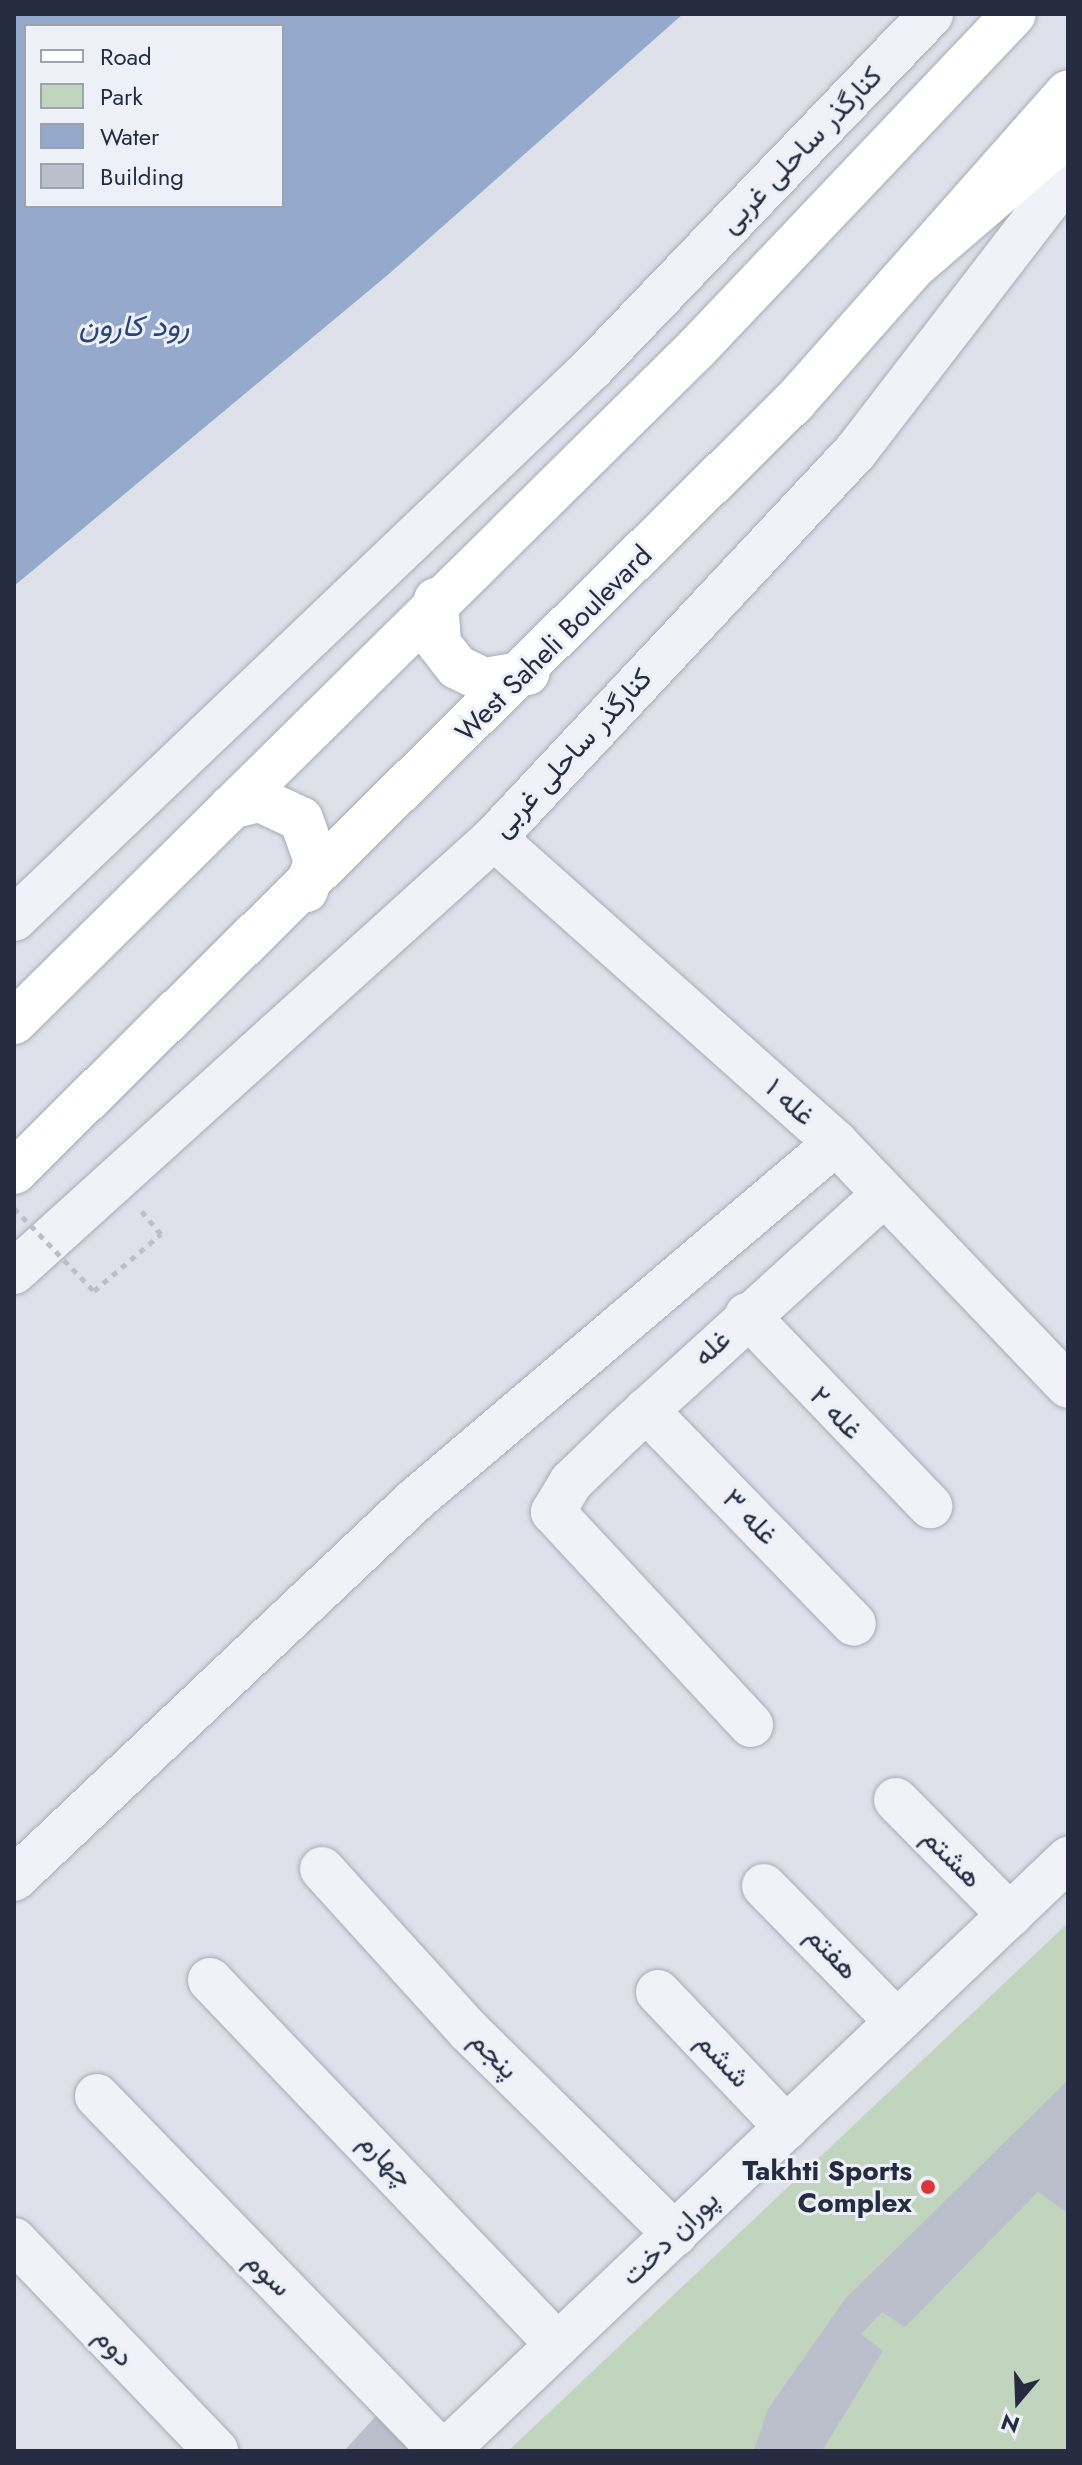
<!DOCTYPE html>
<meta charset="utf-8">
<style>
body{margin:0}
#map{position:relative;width:1082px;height:2465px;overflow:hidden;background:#dee1e9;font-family:Jost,Vazirmatn,sans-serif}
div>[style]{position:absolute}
.green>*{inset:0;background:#c1d4be}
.water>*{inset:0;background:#95a9cd}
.building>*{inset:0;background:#bbbfcc}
.path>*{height:5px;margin-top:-2.5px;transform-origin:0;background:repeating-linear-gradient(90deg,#bcbfc8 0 6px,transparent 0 12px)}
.roads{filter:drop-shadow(0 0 2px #a6abb7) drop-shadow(0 0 2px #a6abb7)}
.minor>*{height:44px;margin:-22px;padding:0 22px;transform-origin:22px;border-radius:22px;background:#f1f2f7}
.major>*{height:44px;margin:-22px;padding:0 22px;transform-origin:22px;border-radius:22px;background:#fff}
.highway>*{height:44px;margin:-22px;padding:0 22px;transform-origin:22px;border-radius:22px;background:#fff}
.path-bridge>*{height:5px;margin-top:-2.5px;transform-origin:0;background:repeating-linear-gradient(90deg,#bcbfc8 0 6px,transparent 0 12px)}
.dots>*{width:22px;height:22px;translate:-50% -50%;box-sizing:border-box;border:4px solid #edf0f7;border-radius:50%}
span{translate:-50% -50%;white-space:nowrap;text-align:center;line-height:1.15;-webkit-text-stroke:6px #edf0f7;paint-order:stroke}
.street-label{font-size:28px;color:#252c42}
.poi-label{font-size:28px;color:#252c42;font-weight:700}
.right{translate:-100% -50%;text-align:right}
.water-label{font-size:30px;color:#2b457a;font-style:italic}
.frame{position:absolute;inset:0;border:16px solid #252c42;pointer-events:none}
.legend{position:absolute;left:24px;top:24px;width:260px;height:184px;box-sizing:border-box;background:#edf0f7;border:2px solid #9da2af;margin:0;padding:10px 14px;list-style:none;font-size:24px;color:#252c42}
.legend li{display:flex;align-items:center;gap:16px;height:40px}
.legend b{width:40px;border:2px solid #9da2af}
.north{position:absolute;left:978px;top:2361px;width:80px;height:80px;-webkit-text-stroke:6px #edf0f7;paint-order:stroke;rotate:199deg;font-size:22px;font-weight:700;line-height:32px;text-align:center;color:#252c42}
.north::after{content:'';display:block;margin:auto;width:28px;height:36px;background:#252c42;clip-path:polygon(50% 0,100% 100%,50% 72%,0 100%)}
</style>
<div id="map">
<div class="green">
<i style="clip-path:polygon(1068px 1923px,1068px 2451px,508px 2451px)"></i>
</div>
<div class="water">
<i style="clip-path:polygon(evenodd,14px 14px,683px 14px,390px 273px,14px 586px,14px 14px,26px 26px,282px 26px,282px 206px,26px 206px,26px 26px)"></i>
</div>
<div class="building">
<i style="clip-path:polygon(1068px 2080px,1068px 2213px,1038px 2192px,905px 2327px,882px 2312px,861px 2334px,883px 2351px,822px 2451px,754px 2451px,768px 2409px,845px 2299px)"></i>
<i style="clip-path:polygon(385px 2406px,419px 2451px,344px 2451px)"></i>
</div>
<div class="path">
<i style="left:94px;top:1291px;width:88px;rotate:-40.4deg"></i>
<i style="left:161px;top:1234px;width:30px;rotate:-130deg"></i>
</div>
<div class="roads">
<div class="minor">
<i style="left:494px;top:838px;width:458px;rotate:41.7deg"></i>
<i style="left:836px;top:1143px;width:336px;rotate:46.3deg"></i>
<i style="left:14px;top:919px;width:799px;rotate:-43.63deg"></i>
<i style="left:592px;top:368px;width:490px;rotate:-46.2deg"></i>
<i style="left:14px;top:1272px;width:647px;rotate:-42.12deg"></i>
<i style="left:494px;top:838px;width:530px;rotate:-46.91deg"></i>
<i style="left:856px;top:451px;width:347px;rotate:-52.4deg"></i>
<i style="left:747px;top:1315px;width:265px;rotate:46.2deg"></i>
<i style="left:646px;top:1410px;width:298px;rotate:45.8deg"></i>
<i style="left:751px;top:1725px;width:291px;rotate:-132.9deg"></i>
<i style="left:553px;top:1512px;width:35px;rotate:-59deg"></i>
<i style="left:571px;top:1482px;width:75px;rotate:-43.9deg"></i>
<i style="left:625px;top:1430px;width:350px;rotate:-42.3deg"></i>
<i style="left:896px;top:1800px;width:162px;rotate:45.3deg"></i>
<i style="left:322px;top:1869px;width:217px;rotate:47.8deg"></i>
<i style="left:468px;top:2030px;width:291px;rotate:44.6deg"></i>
<i style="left:14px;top:1879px;width:552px;rotate:-43.38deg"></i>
<i style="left:415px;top:1500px;width:552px;rotate:-40.3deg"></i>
<i style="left:764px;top:1886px;width:190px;rotate:45.6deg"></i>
<i style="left:210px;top:1980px;width:504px;rotate:46.37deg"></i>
<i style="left:658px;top:1992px;width:187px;rotate:46.5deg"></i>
<i style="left:97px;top:2096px;width:494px;rotate:45.9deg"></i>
<i style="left:14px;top:2240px;width:292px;rotate:46.2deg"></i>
<i style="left:446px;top:2451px;width:859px;rotate:-43.58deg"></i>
</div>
<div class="major">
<i style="left:436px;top:600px;width:44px;rotate:86.1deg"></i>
<i style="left:439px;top:644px;width:29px;rotate:52deg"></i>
<i style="left:457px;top:667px;width:30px;rotate:26deg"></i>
<i style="left:484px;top:680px;width:44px;rotate:-9.2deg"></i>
<i style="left:231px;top:807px;width:30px;rotate:-14deg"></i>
<i style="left:260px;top:800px;width:45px;rotate:24.9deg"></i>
<i style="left:301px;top:819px;width:45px;rotate:70.3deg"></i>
<i style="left:316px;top:861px;width:31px;rotate:109deg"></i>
<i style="left:14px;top:1022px;width:960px;rotate:-44.62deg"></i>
<i style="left:697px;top:348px;width:460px;rotate:-46.5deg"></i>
<i style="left:14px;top:1172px;width:1097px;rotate:-44.63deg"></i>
<i style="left:795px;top:401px;width:412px;rotate:-48.5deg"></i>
</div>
<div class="highway">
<i style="left:918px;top:263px;width:198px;rotate:-40.7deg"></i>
</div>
</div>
<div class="path-bridge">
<i style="left:14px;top:1208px;width:115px;rotate:46.1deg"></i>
</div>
<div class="dots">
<i style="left:928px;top:2187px;background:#dc353a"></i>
</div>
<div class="street-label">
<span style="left:801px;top:150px;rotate:-46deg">کنارگذر ساحلی غربی</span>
<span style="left:554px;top:644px;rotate:-45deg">West Saheli Boulevard</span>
<span style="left:572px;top:753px;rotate:-47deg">کنارگذر ساحلی غربی</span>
<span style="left:790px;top:1102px;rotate:42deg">غله ۱</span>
<span style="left:712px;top:1348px;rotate:-43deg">غله</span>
<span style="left:836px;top:1413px;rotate:46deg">غله ۲</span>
<span style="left:750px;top:1517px;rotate:46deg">غله ۳</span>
<span style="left:952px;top:1858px;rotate:45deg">هشتم</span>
<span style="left:832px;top:1953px;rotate:46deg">هفتم</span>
<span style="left:494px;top:2055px;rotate:45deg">پنجم</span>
<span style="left:723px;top:2060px;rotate:47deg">ششم</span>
<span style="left:386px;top:2160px;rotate:45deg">چهارم</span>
<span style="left:670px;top:2238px;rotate:-44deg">پوران دخت</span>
<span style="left:268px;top:2274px;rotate:43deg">سوم</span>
<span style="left:114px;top:2347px;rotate:46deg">دوم</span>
</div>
<div class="poi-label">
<span class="right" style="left:912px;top:2187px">Takhti Sports<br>Complex</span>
</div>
<div class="water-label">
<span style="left:134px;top:326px">رود کارون</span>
</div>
<div class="frame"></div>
<ul class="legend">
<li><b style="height:10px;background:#fff"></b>Road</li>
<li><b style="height:22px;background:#c1d4be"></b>Park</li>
<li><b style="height:22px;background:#95a9cd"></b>Water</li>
<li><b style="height:22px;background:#bbbfcc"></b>Building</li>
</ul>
<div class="north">N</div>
</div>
